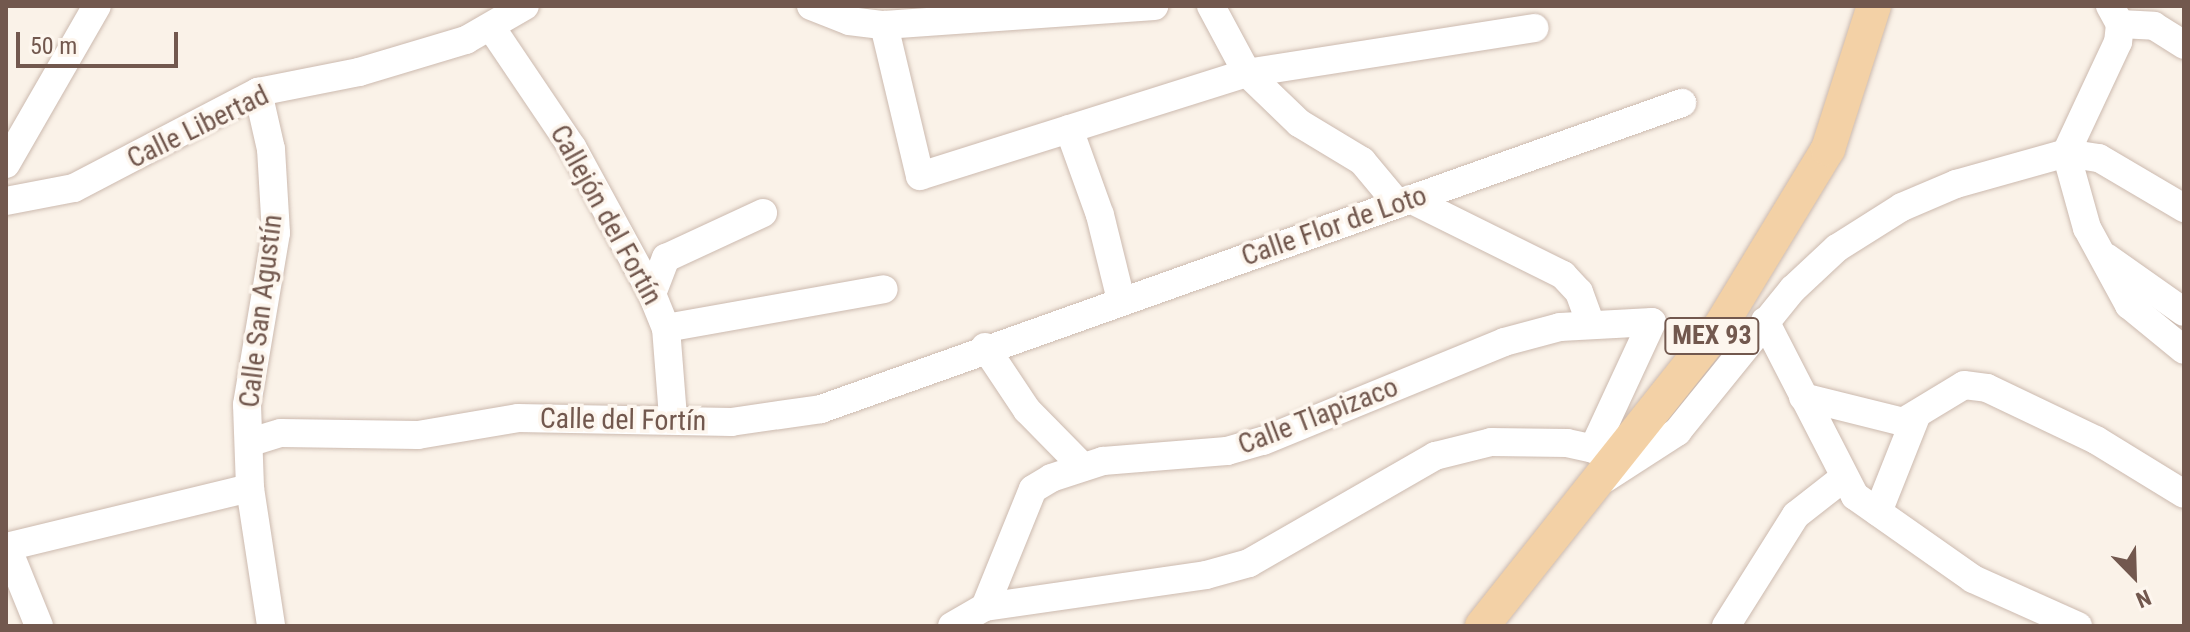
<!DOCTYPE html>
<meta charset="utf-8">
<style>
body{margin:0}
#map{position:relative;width:2190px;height:632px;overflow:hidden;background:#faf2e8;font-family:"Roboto Condensed",sans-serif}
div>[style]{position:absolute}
.roads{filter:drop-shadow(0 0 2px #ccbaaf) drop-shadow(0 0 2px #ccbaaf)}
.minor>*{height:28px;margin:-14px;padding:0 14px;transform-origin:14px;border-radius:14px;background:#fff}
.major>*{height:34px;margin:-17px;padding:0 17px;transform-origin:17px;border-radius:17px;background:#f3d1a6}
span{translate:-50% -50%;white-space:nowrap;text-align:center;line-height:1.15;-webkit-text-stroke:7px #fdf6ee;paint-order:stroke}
.shield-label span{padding:2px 6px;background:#fdf6ee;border:2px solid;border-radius:6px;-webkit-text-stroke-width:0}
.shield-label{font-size:26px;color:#72584e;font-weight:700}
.street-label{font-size:28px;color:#72584e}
.frame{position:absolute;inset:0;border:8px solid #72584e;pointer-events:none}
.north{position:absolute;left:2094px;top:536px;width:80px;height:80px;-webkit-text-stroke:6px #fdf6ee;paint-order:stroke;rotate:157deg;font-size:22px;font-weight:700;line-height:32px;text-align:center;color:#72584e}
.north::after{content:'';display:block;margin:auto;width:28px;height:36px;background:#72584e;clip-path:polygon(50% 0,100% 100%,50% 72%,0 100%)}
.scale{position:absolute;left:16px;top:32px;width:162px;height:36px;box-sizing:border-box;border:4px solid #72584e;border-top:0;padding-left:10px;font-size:24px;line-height:28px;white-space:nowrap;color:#72584e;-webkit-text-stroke:6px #fdf6ee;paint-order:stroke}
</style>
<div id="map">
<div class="roads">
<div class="minor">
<i style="left:811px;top:6px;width:41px;rotate:21.5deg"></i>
<i style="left:849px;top:21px;width:35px;rotate:7deg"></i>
<i style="left:884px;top:25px;width:271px;rotate:-4deg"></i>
<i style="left:1211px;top:6px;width:76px;rotate:61.8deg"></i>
<i style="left:1247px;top:73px;width:72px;rotate:43.9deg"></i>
<i style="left:1299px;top:123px;width:74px;rotate:31.1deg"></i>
<i style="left:1362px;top:161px;width:56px;rotate:50.1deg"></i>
<i style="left:2110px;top:6px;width:21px;rotate:61deg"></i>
<i style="left:2120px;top:24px;width:18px;rotate:96deg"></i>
<i style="left:2118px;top:42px;width:123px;rotate:115.1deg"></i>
<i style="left:2066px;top:153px;width:78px;rotate:74.4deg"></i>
<i style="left:2087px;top:228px;width:88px;rotate:61.4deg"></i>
<i style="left:2129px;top:305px;width:71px;rotate:39.3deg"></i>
<i style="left:2120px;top:24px;width:34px;rotate:3deg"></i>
<i style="left:2154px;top:26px;width:36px;rotate:32deg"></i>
<i style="left:884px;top:25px;width:155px;rotate:76.6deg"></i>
<i style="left:920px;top:176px;width:343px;rotate:-17.5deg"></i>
<i style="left:1247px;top:73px;width:291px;rotate:-8.9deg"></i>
<i style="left:493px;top:30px;width:141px;rotate:56deg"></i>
<i style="left:572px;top:147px;width:167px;rotate:61.4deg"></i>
<i style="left:652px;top:294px;width:37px;rotate:68deg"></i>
<i style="left:666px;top:328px;width:89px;rotate:85.5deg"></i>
<i style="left:258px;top:92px;width:58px;rotate:77.2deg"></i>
<i style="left:271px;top:149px;width:84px;rotate:86.6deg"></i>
<i style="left:276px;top:233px;width:174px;rotate:99.6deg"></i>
<i style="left:247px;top:405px;width:83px;rotate:87.9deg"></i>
<i style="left:250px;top:488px;width:140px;rotate:81.3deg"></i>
<i style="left:1069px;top:129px;width:91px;rotate:70.2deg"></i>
<i style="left:1100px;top:215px;width:88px;rotate:76.1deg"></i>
<i style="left:6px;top:164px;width:182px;rotate:-60.1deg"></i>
<i style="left:1410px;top:199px;width:171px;rotate:26.4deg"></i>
<i style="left:1563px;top:275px;width:23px;rotate:47deg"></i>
<i style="left:1579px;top:292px;width:33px;rotate:70deg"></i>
<i style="left:6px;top:201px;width:69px;rotate:-10.8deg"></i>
<i style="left:74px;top:188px;width:208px;rotate:-27.6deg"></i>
<i style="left:258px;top:92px;width:103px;rotate:-11.2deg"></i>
<i style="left:359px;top:72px;width:112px;rotate:-16.7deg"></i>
<i style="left:466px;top:40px;width:68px;rotate:-30deg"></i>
<i style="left:2106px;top:257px;width:95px;rotate:35.2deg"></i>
<i style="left:652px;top:294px;width:39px;rotate:-69deg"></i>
<i style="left:666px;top:258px;width:107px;rotate:-24.9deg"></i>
<i style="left:1765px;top:321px;width:197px;rotate:62.8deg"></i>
<i style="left:1855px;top:496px;width:144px;rotate:35.1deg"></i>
<i style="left:1973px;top:579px;width:115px;rotate:24.1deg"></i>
<i style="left:666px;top:328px;width:221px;rotate:-10.1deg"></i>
<i style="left:985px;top:347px;width:76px;rotate:56.3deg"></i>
<i style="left:1027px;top:410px;width:80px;rotate:45.5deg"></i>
<i style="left:1803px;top:397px;width:103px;rotate:14deg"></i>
<i style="left:1903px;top:422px;width:71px;rotate:-31.2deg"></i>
<i style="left:1964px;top:385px;width:23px;rotate:7deg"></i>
<i style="left:1987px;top:388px;width:121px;rotate:25.5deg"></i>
<i style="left:2096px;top:440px;width:103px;rotate:31.5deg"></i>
<i style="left:251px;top:442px;width:31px;rotate:-17deg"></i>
<i style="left:281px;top:433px;width:137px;rotate:0.8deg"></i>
<i style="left:418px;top:435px;width:101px;rotate:-9.6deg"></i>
<i style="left:518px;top:418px;width:213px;rotate:1.1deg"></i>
<i style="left:731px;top:422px;width:91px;rotate:-8.2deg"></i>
<i style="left:821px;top:409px;width:914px;rotate:-19.57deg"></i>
<i style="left:1606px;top:478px;width:85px;rotate:-32.9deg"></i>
<i style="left:1677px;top:432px;width:184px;rotate:-51deg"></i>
<i style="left:1793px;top:289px;width:60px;rotate:-43deg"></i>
<i style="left:1837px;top:248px;width:77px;rotate:-32.2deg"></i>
<i style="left:1902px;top:207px;width:59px;rotate:-23.1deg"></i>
<i style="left:1956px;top:184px;width:114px;rotate:-15.7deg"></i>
<i style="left:2066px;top:153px;width:33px;rotate:9deg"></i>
<i style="left:2099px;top:158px;width:99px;rotate:30.5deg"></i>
<i style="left:1878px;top:512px;width:105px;rotate:-68.3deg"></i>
<i style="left:6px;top:547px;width:251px;rotate:-13.6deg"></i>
<i style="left:7px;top:547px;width:85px;rotate:67.9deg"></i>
<i style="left:985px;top:607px;width:127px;rotate:-67.9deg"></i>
<i style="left:1033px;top:489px;width:21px;rotate:-31deg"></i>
<i style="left:1051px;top:478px;width:55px;rotate:-18.1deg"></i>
<i style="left:1103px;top:461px;width:124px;rotate:-4.6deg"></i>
<i style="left:1227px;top:451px;width:37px;rotate:-16deg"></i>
<i style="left:1263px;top:441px;width:261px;rotate:-22.3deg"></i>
<i style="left:1504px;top:342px;width:58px;rotate:-15deg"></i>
<i style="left:1560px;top:327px;width:92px;rotate:-3.1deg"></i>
<i style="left:1652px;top:322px;width:140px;rotate:114.9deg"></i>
<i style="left:952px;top:626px;width:38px;rotate:-30deg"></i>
<i style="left:985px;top:607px;width:223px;rotate:-8.2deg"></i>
<i style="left:1206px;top:575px;width:45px;rotate:-15.6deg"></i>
<i style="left:1249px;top:563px;width:215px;rotate:-29.9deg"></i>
<i style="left:1435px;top:456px;width:58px;rotate:-14deg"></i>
<i style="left:1491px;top:442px;width:76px;rotate:0.8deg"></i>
<i style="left:1567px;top:443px;width:42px;rotate:12.4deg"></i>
<i style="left:1726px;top:626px;width:131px;rotate:-57.8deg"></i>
<i style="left:1796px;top:515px;width:58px;rotate:-38deg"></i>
</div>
<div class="major">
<i style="left:1482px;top:626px;width:384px;rotate:-51.5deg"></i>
<i style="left:1721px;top:325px;width:206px;rotate:-58.7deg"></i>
<i style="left:1828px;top:149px;width:150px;rotate:-72.2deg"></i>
</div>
</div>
<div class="shield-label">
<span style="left:1712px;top:336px">MEX 93</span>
</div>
<div class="street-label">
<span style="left:198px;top:127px;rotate:-26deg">Calle Libertad</span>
<span style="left:606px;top:215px;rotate:61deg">Callejón del Fortín</span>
<span style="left:1334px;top:226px;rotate:-19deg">Calle Flor de Loto</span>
<span style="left:261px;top:311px;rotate:-83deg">Calle San Agustín</span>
<span style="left:1318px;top:416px;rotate:-21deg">Calle Tlapizaco</span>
<span style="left:623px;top:420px;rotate:1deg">Calle del Fortín</span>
</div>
<div class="frame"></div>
<div class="north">N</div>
<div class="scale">50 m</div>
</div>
